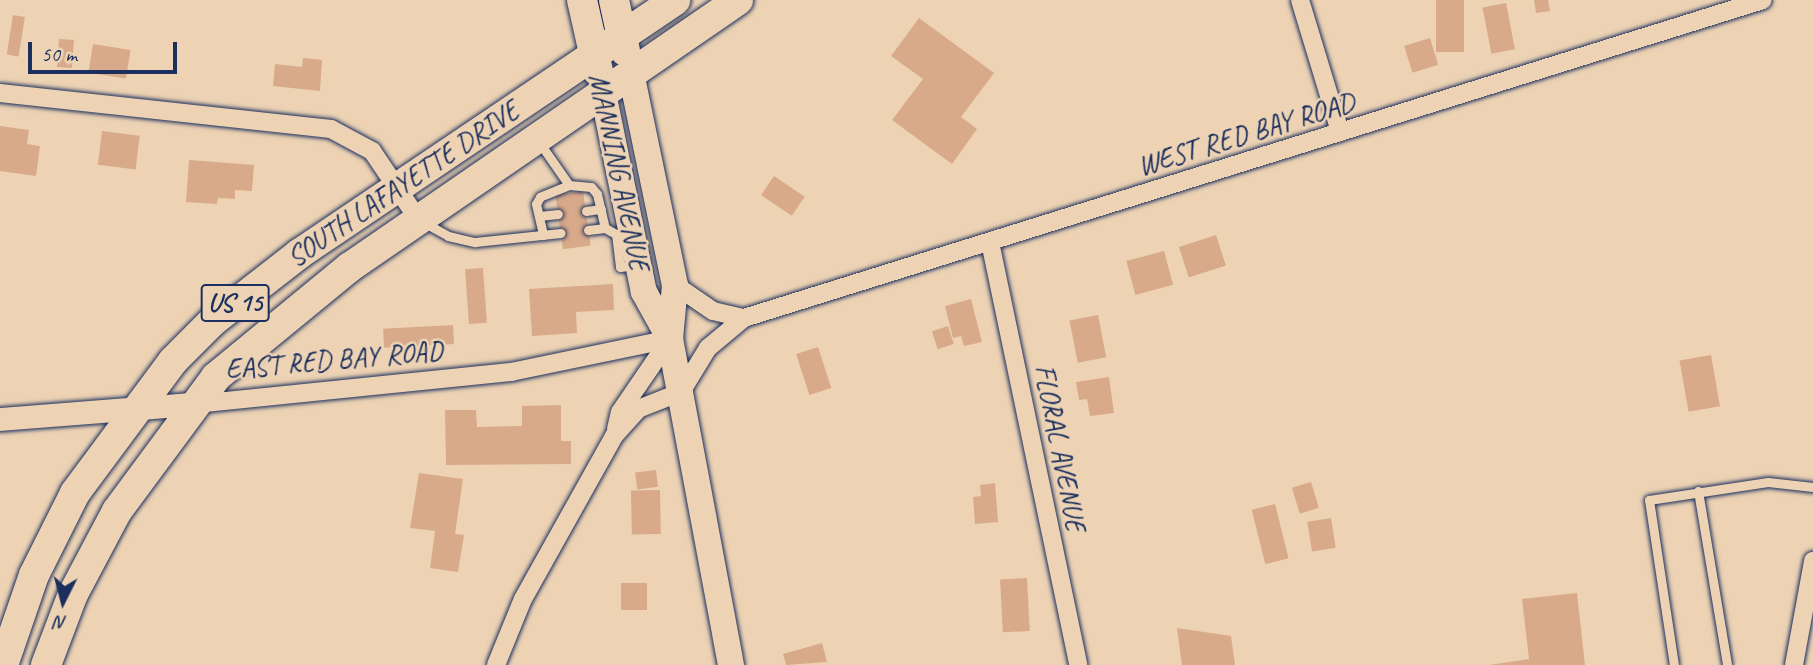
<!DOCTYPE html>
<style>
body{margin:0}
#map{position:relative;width:1813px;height:665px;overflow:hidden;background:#edd3b4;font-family:Caveat,sans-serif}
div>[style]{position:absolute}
.building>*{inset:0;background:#d8aa8a;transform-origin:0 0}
.roads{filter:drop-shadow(0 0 2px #1b2f5e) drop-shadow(0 0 2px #1b2f5e)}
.service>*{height:9px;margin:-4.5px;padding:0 4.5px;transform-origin:4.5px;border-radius:4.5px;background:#edd3b4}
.minor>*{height:18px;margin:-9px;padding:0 9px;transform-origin:9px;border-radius:9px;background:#edd3b4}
.tertiary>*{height:23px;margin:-11.5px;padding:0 11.5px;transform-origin:11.5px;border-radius:11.5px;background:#edd3b4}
.secondary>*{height:26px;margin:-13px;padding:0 13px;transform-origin:13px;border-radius:13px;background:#edd3b4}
.primary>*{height:30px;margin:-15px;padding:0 15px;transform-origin:15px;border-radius:15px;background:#edd3b4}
span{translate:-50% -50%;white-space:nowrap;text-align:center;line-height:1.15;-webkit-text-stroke:5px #edd3b4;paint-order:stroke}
.shield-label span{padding:2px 5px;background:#edd3b4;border:2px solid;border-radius:5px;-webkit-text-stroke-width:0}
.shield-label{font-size:26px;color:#1b2f5e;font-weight:700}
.street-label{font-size:28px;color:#1b2f5e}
.north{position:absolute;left:28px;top:567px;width:70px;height:70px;-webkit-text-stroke:5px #edd3b4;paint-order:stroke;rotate:186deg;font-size:19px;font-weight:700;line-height:28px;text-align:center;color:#1b2f5e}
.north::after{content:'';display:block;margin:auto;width:24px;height:32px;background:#1b2f5e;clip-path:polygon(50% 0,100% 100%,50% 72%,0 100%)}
.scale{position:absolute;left:28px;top:42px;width:149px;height:32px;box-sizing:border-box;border:4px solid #1b2f5e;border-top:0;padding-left:9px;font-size:21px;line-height:24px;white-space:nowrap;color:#1b2f5e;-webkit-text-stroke:5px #edd3b4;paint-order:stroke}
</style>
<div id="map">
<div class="building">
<i style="left:1436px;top:0;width:28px;height:52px"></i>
<i style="clip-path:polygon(1534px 0,1548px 0,1550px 11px,1536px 13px)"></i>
<i style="left:1506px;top:3px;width:47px;height:24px;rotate:79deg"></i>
<i style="left:13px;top:15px;width:12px;height:40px;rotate:9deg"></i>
<i style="clip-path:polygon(919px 18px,994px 73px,961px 117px,977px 129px,952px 164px,892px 120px,923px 79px,891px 56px)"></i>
<i style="left:1430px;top:38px;width:28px;height:27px;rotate:73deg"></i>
<i style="left:59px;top:39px;width:15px;height:28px;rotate:4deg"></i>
<i style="left:93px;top:44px;width:38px;height:29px;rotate:9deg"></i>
<i style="clip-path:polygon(303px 58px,322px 60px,320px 91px,273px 86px,275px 64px,302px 67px)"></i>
<i style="clip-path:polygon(0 126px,29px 130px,27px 144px,40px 146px,36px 176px,0 171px)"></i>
<i style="left:102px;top:131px;width:38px;height:34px;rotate:7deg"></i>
<i style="clip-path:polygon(189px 160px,254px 165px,252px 191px,235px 190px,235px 199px,218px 198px,217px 204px,186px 202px)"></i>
<i style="left:774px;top:176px;width:37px;height:23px;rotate:34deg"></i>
<i style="left:583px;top:191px;width:55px;height:28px;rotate:82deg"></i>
<i style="left:1216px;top:235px;width:32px;height:39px;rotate:72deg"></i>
<i style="left:1164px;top:251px;width:35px;height:39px;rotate:75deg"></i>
<i style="left:483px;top:268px;width:55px;height:18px;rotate:86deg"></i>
<i style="clip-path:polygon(613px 284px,614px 310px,576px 312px,577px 333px,532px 336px,529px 289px)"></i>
<i style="clip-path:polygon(971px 299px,982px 342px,964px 346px,961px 336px,953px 338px,945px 306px)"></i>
<i style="left:1098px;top:315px;width:43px;height:29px;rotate:79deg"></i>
<i style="left:453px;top:325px;width:19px;height:70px;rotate:87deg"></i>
<i style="left:948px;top:326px;width:19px;height:17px;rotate:72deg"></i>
<i style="left:818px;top:347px;width:43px;height:23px;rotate:72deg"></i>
<i style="left:1711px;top:355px;width:52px;height:32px;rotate:80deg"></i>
<i style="clip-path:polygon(1109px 377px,1114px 413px,1090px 416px,1087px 399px,1079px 400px,1076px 382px)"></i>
<i style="clip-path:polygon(561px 405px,561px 441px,571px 441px,571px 464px,446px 465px,445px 410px,476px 410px,477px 427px,522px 426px,522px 406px)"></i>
<i style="left:656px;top:470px;width:17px;height:21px;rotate:83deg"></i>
<i style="clip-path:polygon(419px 473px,463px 479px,455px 534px,464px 535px,458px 572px,430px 568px,435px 531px,410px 528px)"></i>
<i style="left:1311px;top:482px;width:27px;height:20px;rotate:73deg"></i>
<i style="clip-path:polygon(995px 483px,998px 522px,975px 524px,973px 497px,981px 496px,980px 485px)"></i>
<i style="left:660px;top:490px;width:44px;height:29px;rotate:89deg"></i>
<i style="left:1275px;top:504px;width:56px;height:24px;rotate:76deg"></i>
<i style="left:1331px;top:518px;width:30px;height:24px;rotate:81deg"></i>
<i style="left:1027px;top:578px;width:53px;height:27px;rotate:87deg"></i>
<i style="left:621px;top:583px;width:26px;height:27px"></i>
<i style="clip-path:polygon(1577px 593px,1585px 665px,1489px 665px,1529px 659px,1522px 599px)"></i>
<i style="clip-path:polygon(1177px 628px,1231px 636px,1235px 665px,1182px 665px)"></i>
<i style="clip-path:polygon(822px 643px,827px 662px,786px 665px,783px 654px)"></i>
</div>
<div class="roads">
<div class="service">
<i style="left:539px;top:142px;width:52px;rotate:55.1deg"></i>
<i style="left:569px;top:185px;width:31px;rotate:158deg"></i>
<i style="left:540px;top:197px;width:8px;rotate:120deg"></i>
<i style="left:536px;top:204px;width:32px;rotate:77deg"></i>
<i style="left:569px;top:185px;width:22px;rotate:5deg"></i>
<i style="left:591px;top:187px;width:9px;rotate:49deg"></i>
<i style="left:597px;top:194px;width:35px;rotate:77deg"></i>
<i style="left:586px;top:211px;width:15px;rotate:-8deg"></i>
<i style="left:539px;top:216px;width:19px;rotate:-6deg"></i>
<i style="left:425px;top:223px;width:26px;rotate:29deg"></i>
<i style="left:448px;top:236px;width:28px;rotate:13deg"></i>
<i style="left:475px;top:242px;width:86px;rotate:-6deg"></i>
<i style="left:588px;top:230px;width:17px;rotate:-7deg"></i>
<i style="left:605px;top:228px;width:13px;rotate:29deg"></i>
<i style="left:616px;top:234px;width:33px;rotate:83deg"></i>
<i style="left:620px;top:267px;width:16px;rotate:-7deg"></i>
<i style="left:1698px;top:491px;width:176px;rotate:80.5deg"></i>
<i style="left:1674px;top:665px;width:167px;rotate:-98.6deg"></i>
<i style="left:1649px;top:500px;width:120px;rotate:-8.6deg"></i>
<i style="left:1768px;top:482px;width:45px;rotate:6.3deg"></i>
</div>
<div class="minor">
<i style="left:1300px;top:0;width:138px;rotate:73.1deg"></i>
<i style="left:0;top:93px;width:333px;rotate:6.2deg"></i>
<i style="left:331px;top:129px;width:47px;rotate:28.2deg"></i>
<i style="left:372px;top:151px;width:82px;rotate:55.9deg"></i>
<i style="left:990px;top:242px;width:432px;rotate:78.2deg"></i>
<i style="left:675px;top:285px;width:46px;rotate:34.4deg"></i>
<i style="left:713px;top:311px;width:32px;rotate:13deg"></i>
<i style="left:196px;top:404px;width:317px;rotate:-5.8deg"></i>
<i style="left:511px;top:372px;width:162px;rotate:-11.7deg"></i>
<i style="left:616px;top:429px;width:17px;rotate:-77deg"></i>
<i style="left:620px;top:412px;width:88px;rotate:-55.6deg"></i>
<i style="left:496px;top:665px;width:71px;rotate:-67.8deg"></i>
<i style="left:523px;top:599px;width:187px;rotate:-60.8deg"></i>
<i style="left:614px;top:436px;width:36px;rotate:-48deg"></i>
<i style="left:638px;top:409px;width:46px;rotate:-21.6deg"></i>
<i style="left:681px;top:392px;width:52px;rotate:-58.5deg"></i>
<i style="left:708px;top:348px;width:47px;rotate:-39.8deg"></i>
<i style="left:744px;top:318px;width:1067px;rotate:-17.33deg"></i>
<i style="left:1794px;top:665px;width:106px;rotate:-79.6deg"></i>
</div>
<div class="tertiary">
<i style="left:0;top:419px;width:193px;rotate:-4.5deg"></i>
</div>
<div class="secondary">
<i style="left:631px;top:73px;width:217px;rotate:78.3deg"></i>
<i style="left:675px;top:285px;width:54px;rotate:95.3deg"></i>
<i style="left:670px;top:339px;width:332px;rotate:79.4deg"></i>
<i style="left:603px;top:93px;width:203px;rotate:78.4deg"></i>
<i style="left:644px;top:292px;width:54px;rotate:61deg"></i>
</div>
<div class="primary">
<i style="left:582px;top:0;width:73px;rotate:77.3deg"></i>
<i style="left:614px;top:0;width:52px;rotate:77.8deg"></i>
<i style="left:3px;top:665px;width:95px;rotate:-71deg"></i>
<i style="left:34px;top:575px;width:92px;rotate:-63.4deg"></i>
<i style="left:75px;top:493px;width:164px;rotate:-53.4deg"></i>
<i style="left:173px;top:361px;width:57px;rotate:-45deg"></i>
<i style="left:213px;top:321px;width:109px;rotate:-37.9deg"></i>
<i style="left:299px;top:254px;width:454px;rotate:-34deg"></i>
<i style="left:46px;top:665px;width:76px;rotate:-69.2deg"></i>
<i style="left:73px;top:594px;width:94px;rotate:-62.1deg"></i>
<i style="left:117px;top:511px;width:167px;rotate:-53.5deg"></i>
<i style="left:216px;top:377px;width:173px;rotate:-39.4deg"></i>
<i style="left:350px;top:267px;width:471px;rotate:-34.5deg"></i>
</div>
</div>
<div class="shield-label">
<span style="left:235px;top:303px">US 15</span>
</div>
<div class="street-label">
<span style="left:1246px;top:134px;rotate:-17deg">WEST RED BAY ROAD</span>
<span style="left:619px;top:172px;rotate:78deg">MANNING AVENUE</span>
<span style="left:403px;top:184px;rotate:-34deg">SOUTH LAFAYETTE DRIVE</span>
<span style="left:334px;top:360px;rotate:-5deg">EAST RED BAY ROAD</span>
<span style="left:1060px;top:448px;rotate:79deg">FLORAL AVENUE</span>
</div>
<div class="north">N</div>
<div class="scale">50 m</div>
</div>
